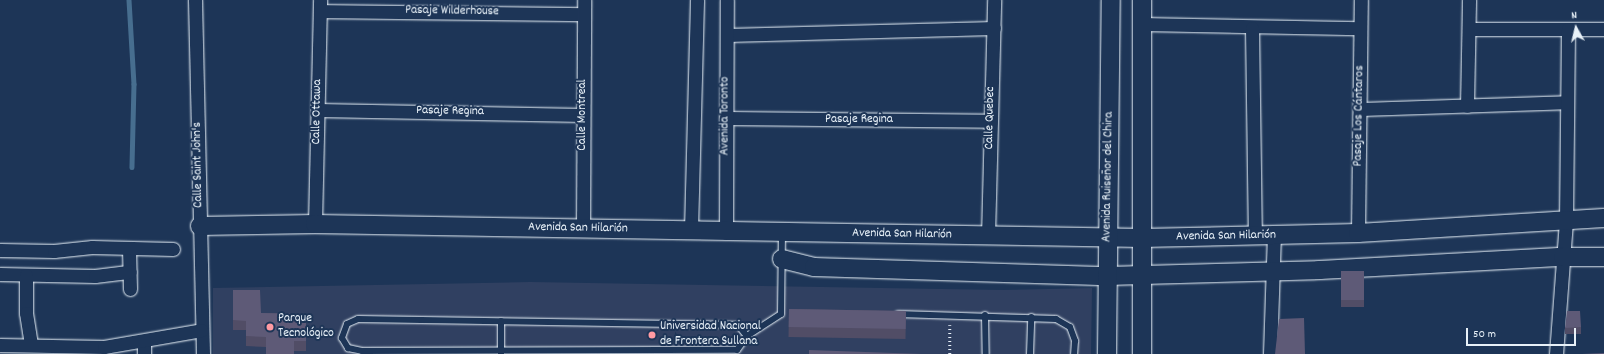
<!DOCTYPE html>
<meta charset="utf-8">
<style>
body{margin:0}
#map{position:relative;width:1604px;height:354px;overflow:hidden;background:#1d3557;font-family:Dekko,sans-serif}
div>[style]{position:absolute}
.built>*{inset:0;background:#304061}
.stream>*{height:4.5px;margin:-2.25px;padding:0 2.25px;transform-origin:2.25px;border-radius:2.25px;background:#476e8f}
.path>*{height:2.5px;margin-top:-1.25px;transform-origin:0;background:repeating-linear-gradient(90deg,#e8f1f8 0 1px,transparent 0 4px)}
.roads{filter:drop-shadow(0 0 1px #e8f1f8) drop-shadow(0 0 1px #e8f1f8)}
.lane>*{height:6px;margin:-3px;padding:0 3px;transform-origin:3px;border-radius:3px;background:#1d3557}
.street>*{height:13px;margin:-6.5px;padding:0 6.5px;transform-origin:6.5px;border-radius:6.5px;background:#1d3557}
.secondary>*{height:18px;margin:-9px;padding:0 9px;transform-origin:9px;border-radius:9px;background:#1d3557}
.wall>*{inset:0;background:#514d66;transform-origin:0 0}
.building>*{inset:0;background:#5e5a77;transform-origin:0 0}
.dots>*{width:11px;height:11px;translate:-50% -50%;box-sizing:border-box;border:2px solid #1d3557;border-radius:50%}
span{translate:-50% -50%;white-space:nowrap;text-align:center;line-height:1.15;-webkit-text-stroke:4px #1d3557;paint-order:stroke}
.street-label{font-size:13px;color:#e8f1f8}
.poi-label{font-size:13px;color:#e8f1f8}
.left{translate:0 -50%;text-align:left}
.north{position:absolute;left:1556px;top:8px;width:40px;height:40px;-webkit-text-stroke:3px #1d3557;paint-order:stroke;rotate:352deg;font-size:11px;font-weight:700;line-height:16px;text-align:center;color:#e8f1f8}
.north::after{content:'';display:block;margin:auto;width:14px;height:18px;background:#e8f1f8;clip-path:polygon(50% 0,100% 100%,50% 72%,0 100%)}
.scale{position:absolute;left:1466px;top:328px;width:110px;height:18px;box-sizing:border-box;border:2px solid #e8f1f8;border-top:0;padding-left:5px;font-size:12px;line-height:14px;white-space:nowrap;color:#e8f1f8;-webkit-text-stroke:3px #1d3557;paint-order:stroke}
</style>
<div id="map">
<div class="built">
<i style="clip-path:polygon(530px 282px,1001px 290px,1092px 288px,1091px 354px,213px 354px,213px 288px)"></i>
</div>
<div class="stream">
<i style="left:129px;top:0;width:84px;rotate:86.6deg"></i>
<i style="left:134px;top:84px;width:83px;rotate:91.4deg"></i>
</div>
<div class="path">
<i style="left:950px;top:325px;width:29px;rotate:90deg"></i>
</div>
<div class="roads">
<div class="lane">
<i style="left:898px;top:314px;width:158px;rotate:1.8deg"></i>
<i style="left:1056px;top:319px;width:16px;rotate:30deg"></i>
<i style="left:1070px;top:327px;width:15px;rotate:70deg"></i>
<i style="left:1075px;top:341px;width:13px;rotate:94deg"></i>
<i style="left:985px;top:315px;width:39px;rotate:89deg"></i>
<i style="left:501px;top:321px;width:33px;rotate:90deg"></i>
<i style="left:747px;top:336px;width:14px;rotate:-129deg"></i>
<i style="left:738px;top:325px;width:380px;rotate:-179.1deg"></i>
<i style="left:358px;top:319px;width:12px;rotate:156deg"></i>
<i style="left:347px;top:324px;width:15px;rotate:110deg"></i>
<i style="left:342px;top:338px;width:12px;rotate:59deg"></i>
<i style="left:348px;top:348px;width:14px;rotate:12deg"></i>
<i style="left:362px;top:351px;width:375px;rotate:-0.2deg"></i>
<i style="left:737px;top:350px;width:17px;rotate:-54deg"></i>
<i style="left:747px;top:336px;width:40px;rotate:-32.9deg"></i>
<i style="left:781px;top:314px;width:80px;rotate:-89.3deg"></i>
<i style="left:1030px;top:354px;width:37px;rotate:-88deg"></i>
</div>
<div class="street">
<i style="left:195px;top:0;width:354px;rotate:88.7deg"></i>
<i style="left:320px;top:11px;width:263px;rotate:0.7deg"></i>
<i style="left:1142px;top:24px;width:218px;rotate:1.1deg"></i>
<i style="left:1252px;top:28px;width:209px;rotate:89.2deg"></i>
<i style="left:1470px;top:29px;width:134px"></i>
<i style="left:727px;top:35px;width:267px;rotate:-1.5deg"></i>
<i style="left:1467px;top:106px;width:106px;rotate:-88.9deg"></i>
<i style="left:1360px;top:109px;width:207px;rotate:-1.9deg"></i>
<i style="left:318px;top:110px;width:265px;rotate:1.1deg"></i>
<i style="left:726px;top:118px;width:265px;rotate:0.6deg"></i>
<i style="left:315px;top:224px;width:224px;rotate:-88.7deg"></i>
<i style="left:583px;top:229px;width:229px;rotate:-89.7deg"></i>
<i style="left:691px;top:230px;width:230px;rotate:-88.5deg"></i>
<i style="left:726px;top:233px;width:233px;rotate:-89.8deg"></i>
<i style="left:1358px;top:233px;width:233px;rotate:-89.3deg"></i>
<i style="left:988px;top:236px;width:236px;rotate:-88.5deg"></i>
<i style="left:129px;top:248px;width:41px;rotate:88.6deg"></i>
<i style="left:0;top:250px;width:54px;rotate:1.1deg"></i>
<i style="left:54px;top:251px;width:38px;rotate:-6deg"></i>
<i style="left:92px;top:247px;width:81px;rotate:1.4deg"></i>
<i style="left:0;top:274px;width:95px;rotate:1.2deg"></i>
<i style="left:95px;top:276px;width:35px;rotate:-7deg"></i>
<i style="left:26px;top:275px;width:38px;rotate:90deg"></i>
<i style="left:26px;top:313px;width:31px;rotate:81deg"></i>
<i style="left:144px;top:342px;width:12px;rotate:90deg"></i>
<i style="left:0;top:345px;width:104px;rotate:1.1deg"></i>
<i style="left:104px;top:347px;width:99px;rotate:-9.8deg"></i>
<i style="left:1270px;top:354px;width:118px;rotate:-88.1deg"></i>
<i style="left:1556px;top:354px;width:134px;rotate:-85.7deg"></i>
<i style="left:1566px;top:220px;width:191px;rotate:-89.4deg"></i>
</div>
<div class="secondary">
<i style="left:200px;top:226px;width:115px;rotate:-1deg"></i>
<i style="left:315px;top:224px;width:827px;rotate:0.97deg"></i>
<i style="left:1142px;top:238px;width:216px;rotate:-1.3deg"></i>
<i style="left:1358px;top:233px;width:246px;rotate:-3.5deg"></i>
<i style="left:782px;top:259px;width:33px;rotate:14deg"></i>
<i style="left:814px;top:267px;width:293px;rotate:1.8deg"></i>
<i style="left:1107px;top:276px;width:213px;rotate:-1.6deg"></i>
<i style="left:1320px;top:270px;width:243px;rotate:-3.1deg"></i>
<i style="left:1563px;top:257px;width:41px"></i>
<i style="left:1107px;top:354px;width:354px;rotate:-89.4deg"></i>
<i style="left:1142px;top:354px;width:354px;rotate:-90deg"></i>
</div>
</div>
<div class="wall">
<i style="left:1364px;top:271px;width:36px;height:23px;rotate:90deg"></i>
<i style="clip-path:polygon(233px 290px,261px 313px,306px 314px,306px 351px,294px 351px,266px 347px,246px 346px,246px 330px,233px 330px)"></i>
<i style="left:789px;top:309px;width:117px;height:28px;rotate:1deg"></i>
<i style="left:1581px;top:327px;width:7px;height:16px;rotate:90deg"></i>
</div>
<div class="building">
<i style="left:1364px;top:271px;width:29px;height:23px;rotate:90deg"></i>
<i style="clip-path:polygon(233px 290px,260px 290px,261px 313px,306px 314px,306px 341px,294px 341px,294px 354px,266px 354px,266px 337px,246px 336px,246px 321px,233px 320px)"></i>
<i style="left:789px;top:309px;width:117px;height:18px;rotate:1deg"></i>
<i style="clip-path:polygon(1567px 311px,1580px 311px,1581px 327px,1565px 328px)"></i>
<i style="clip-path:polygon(1304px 318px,1305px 354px,1275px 354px,1279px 319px)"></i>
<i style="clip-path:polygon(809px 350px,922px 354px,809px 354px)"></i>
<i style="clip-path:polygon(1604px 353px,1604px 354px,1582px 354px)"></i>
</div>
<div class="dots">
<i style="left:270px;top:327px;background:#ff9aa2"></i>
<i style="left:652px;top:335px;background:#ff9aa2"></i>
</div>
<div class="street-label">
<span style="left:452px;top:12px;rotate:1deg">Pasaje Wilderhouse</span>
<span style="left:318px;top:112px;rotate:-89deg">Calle Ottawa</span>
<span style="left:450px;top:112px;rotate:1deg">Pasaje Regina</span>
<span style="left:583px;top:115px;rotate:-90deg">Calle Montreal</span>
<span style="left:726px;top:116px;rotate:-90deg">Avenida Toronto</span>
<span style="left:1360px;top:116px;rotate:-89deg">Pasaje Los Cántaros</span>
<span style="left:991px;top:118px;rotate:-89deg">Calle Quebec</span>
<span style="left:859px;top:120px">Pasaje Regina</span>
<span style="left:199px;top:165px;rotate:-91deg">Calle Saint John's</span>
<span style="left:1109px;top:177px;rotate:-89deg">Avenida Ruiseñor del Chira</span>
<span style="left:578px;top:229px;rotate:1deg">Avenida San Hilarión</span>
<span style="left:902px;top:235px;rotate:1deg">Avenida San Hilarión</span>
<span style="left:1226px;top:237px;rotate:-1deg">Avenida San Hilarión</span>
</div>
<div class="poi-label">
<span class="left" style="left:278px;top:327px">Parque<br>Tecnológico</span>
<span class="left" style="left:660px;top:335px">Universidad Nacional<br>de Frontera Sullana</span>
</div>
<div class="north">N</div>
<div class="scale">50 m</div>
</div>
